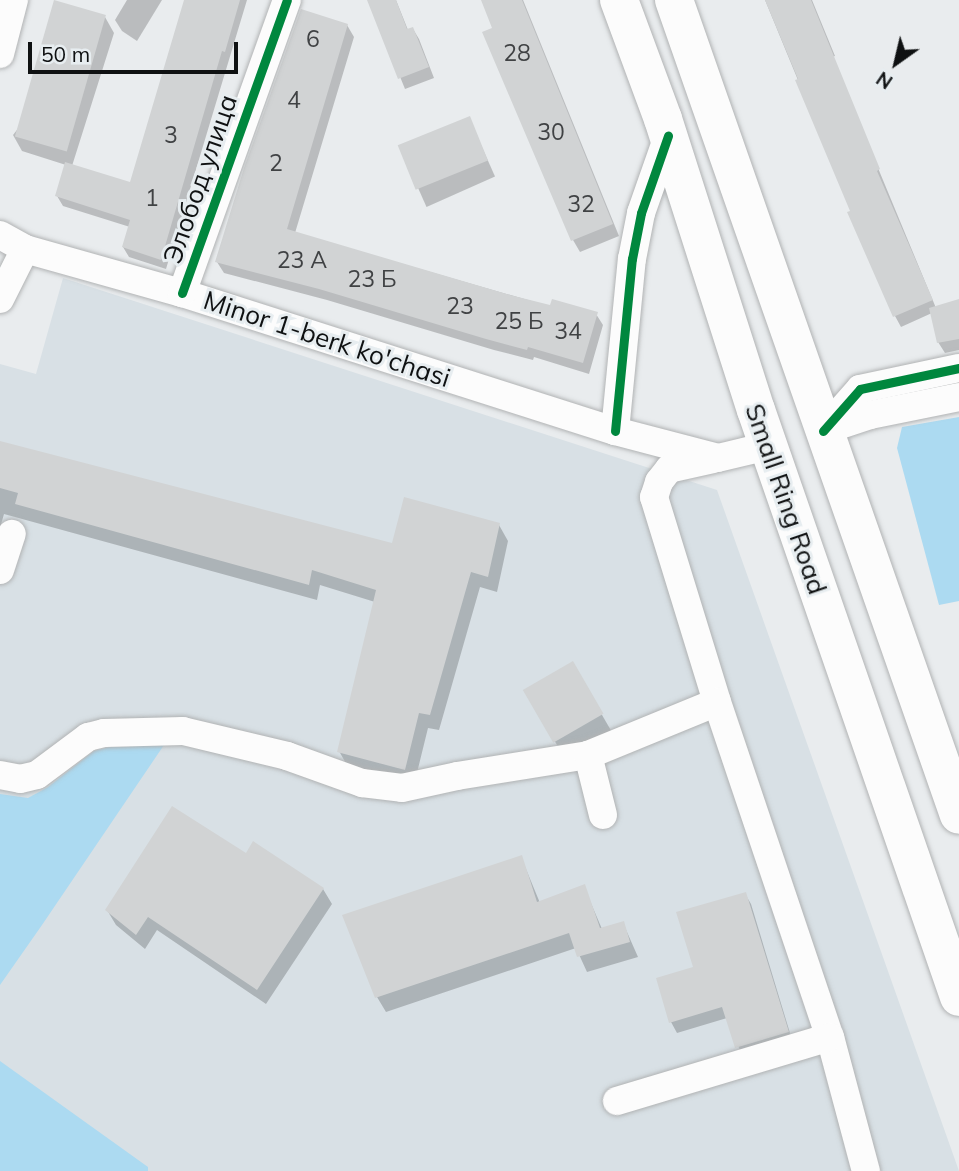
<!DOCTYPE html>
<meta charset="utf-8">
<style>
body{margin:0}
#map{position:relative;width:959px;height:1171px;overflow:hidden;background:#e9ecee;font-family:Mulish,sans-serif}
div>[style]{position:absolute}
.built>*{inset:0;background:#d8e0e5}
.green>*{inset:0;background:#acdaf1}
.shadow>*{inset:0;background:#0003;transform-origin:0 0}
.building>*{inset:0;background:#d1d3d4;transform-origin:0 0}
.roads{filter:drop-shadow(0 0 2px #b1b3b4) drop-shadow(0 0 2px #b1b3b4)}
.minor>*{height:28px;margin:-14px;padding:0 14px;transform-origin:14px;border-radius:14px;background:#fcfcfc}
.highway>*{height:38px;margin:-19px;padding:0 19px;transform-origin:19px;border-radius:19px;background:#fcfcfc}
.cycleway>*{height:9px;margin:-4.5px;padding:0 4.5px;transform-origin:4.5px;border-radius:4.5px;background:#00873e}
span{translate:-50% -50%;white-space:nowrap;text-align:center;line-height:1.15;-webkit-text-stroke:6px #e7edf0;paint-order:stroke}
.number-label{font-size:23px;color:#404244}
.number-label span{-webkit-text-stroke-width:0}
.street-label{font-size:26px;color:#0f1112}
.north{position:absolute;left:861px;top:28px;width:70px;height:70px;-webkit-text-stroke:5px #e7edf0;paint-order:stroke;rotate:214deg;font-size:19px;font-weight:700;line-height:28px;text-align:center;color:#0f1112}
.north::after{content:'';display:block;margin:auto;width:24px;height:32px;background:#0f1112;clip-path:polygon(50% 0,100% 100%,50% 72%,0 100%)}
.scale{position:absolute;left:28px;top:42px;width:210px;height:32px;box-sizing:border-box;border:4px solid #0f1112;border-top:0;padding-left:9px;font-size:21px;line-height:24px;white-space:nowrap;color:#0f1112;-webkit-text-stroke:5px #e7edf0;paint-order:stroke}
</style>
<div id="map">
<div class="built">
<i style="clip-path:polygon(63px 278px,717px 490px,959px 1171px,0 1171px,0 364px,36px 374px)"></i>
</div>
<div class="green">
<i style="clip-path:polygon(959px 417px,959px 601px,939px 605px,897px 448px,902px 427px)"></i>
<i style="clip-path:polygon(164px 745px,42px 925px,0 985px,0 794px,28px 798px,48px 787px,94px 751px,110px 747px)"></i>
<i style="clip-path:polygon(0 1061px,148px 1167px,148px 1171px,0 1171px)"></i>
</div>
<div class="shadow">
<i style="clip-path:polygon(127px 0,162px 0,137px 41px,122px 31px,115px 20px)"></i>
<i style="clip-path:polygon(185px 0,247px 0,166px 269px,129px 257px,123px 247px,130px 227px,63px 206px,57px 196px,66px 165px,22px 151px,13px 135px,105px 17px,114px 33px,72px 166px,131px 184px)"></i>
<i style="clip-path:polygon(369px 0,396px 0,408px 30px,413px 29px,419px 39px,434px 78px,405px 89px)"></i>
<i style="clip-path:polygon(483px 0,523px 0,619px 236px,580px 252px,573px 240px)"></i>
<i style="clip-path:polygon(765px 0,812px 0,835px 56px,832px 57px,936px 308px,959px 305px,959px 350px,945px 353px,938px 342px,932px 313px,901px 327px,895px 316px)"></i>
<i style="clip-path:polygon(347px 25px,354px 37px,295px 233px,552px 307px,596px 314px,603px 325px,589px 374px,534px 357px,533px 360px,494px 350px,327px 300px,224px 273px,217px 262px)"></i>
<i style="left:469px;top:118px;width:64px;height:75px;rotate:66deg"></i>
<i style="clip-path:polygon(0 444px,393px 545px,499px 525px,508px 541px,497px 592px,480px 587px,439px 730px,428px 728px,414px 785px,348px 767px,339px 751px,375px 602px,320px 585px,317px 600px,4px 514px,0 528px)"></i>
<i style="left:572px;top:663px;width:78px;height:54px;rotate:60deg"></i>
<i style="clip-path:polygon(246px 856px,323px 889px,332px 904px,266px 1004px,157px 930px,145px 949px,116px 925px,107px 910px)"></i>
<i style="clip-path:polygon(521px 857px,540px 903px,584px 887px,602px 929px,623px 923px,638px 957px,587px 972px,576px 948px,386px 1012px,377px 997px)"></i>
<i style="clip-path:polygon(745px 894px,751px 904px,793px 1043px,743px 1058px,727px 1018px,677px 1033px,671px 1022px,695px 968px)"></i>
</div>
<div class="building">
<i style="left:54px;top:0;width:54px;height:142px;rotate:16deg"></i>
<i style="clip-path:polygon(184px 0,240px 0,225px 52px,222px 51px,161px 260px,122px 247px,130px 220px,55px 196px,65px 162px,130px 182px)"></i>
<i style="clip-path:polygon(367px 0,396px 0,407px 29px,413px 27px,429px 67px,398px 79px)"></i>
<i style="clip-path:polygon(481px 0,522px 0,613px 224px,571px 241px,482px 32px,492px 28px)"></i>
<i style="clip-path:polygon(765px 0,811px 0,880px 169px,877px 171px,933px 300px,893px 317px,847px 212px,850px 211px,795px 80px,798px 79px)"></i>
<i style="clip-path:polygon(301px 9px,348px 24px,287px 229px,510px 295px,550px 305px,552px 299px,598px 312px,583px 363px,528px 347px,527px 350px,486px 339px,319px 289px,215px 262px,244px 168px)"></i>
<i style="left:470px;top:116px;width:48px;height:78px;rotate:68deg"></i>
<i style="clip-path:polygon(959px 299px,959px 339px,937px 343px,929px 308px)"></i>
<i style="clip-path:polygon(0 441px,392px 543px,404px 497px,500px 523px,488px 577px,471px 572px,430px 715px,419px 713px,405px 770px,337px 752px,376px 590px,312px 570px,309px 585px,15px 504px,18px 493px,0 488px)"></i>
<i style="left:573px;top:661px;width:61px;height:58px;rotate:60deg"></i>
<i style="clip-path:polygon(172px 806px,246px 853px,253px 841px,324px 888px,257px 990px,148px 917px,136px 935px,105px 910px)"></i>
<i style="clip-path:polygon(522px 855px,537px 902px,585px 884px,600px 928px,624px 921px,630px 942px,577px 957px,569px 933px,375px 998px,342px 915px)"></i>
<i style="clip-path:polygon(746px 892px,789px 1032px,735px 1048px,722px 1007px,669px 1023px,656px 978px,693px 967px,676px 912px)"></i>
</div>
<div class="roads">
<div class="minor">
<i style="left:0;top:54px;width:56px;rotate:-75.5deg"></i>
<i style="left:0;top:235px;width:29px;rotate:29deg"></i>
<i style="left:25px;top:249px;width:163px;rotate:15.7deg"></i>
<i style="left:182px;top:293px;width:454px;rotate:17.7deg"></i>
<i style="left:615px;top:431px;width:106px;rotate:14.7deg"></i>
<i style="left:718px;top:458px;width:51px;rotate:-13.5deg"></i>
<i style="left:182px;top:293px;width:311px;rotate:-70.3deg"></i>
<i style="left:0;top:299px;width:56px;rotate:-63.4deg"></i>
<i style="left:825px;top:430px;width:47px;rotate:-18.4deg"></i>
<i style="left:870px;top:415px;width:91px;rotate:-11.4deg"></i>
<i style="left:615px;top:431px;width:173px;rotate:-84.4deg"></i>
<i style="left:632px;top:259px;width:47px;rotate:-78.9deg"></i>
<i style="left:641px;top:213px;width:82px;rotate:-70.7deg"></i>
<i style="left:823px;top:431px;width:56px;rotate:-48.6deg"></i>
<i style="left:860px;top:389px;width:101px;rotate:-12deg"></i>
<i style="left:713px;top:459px;width:45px;rotate:167.2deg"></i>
<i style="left:669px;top:469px;width:16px;rotate:128deg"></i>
<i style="left:659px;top:482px;width:16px;rotate:108deg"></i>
<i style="left:654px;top:497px;width:214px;rotate:72.9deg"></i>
<i style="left:717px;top:702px;width:354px;rotate:71.4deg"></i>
<i style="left:830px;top:1037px;width:139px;rotate:75deg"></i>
<i style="left:0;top:570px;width:38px;rotate:-72deg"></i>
<i style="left:0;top:775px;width:20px;rotate:11deg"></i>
<i style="left:20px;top:779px;width:17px;rotate:-13deg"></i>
<i style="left:37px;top:775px;width:64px;rotate:-36.7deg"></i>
<i style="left:88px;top:737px;width:16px;rotate:-14deg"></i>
<i style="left:104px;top:733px;width:79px;rotate:-1.5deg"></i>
<i style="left:183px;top:731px;width:107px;rotate:13.5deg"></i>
<i style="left:287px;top:756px;width:80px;rotate:19.8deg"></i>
<i style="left:362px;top:783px;width:40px;rotate:7.1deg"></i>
<i style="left:402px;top:788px;width:56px;rotate:-12.3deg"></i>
<i style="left:457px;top:776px;width:133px;rotate:-9.1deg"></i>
<i style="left:603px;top:815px;width:62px;rotate:-104deg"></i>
<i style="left:588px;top:755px;width:139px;rotate:-22.3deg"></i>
<i style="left:617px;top:1101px;width:222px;rotate:-16.7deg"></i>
</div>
<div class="highway">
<i style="left:619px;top:0;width:127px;rotate:69.7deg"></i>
<i style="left:663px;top:119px;width:305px;rotate:72.3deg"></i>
<i style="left:756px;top:410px;width:621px;rotate:70.92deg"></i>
<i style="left:674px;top:0;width:863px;rotate:70.73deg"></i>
</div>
</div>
<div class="cycleway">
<i style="left:182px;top:293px;width:311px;rotate:-70.3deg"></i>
<i style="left:615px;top:431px;width:173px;rotate:-84.4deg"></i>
<i style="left:632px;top:259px;width:47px;rotate:-78.9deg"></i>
<i style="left:641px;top:213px;width:82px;rotate:-70.7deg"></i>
<i style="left:823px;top:431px;width:56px;rotate:-48.6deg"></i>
<i style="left:860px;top:389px;width:101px;rotate:-12deg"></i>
</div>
<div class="number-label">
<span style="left:313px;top:39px">6</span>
<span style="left:517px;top:53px">28</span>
<span style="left:294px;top:100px">4</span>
<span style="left:551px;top:132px">30</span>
<span style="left:171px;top:135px">3</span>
<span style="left:276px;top:163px">2</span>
<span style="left:152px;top:198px">1</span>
<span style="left:581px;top:204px">32</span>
<span style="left:302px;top:260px">23 А</span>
<span style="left:372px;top:279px">23 Б</span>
<span style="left:460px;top:306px">23</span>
<span style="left:519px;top:321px">25 Б</span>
<span style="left:568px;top:331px">34</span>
</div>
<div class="street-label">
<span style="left:200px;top:179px;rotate:-71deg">Элобод улица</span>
<span style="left:327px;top:339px;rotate:18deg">Minor 1-berk ko'chasi</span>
<span style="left:786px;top:499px;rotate:71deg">Small Ring Road</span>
</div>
<div class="north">N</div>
<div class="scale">50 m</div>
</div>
